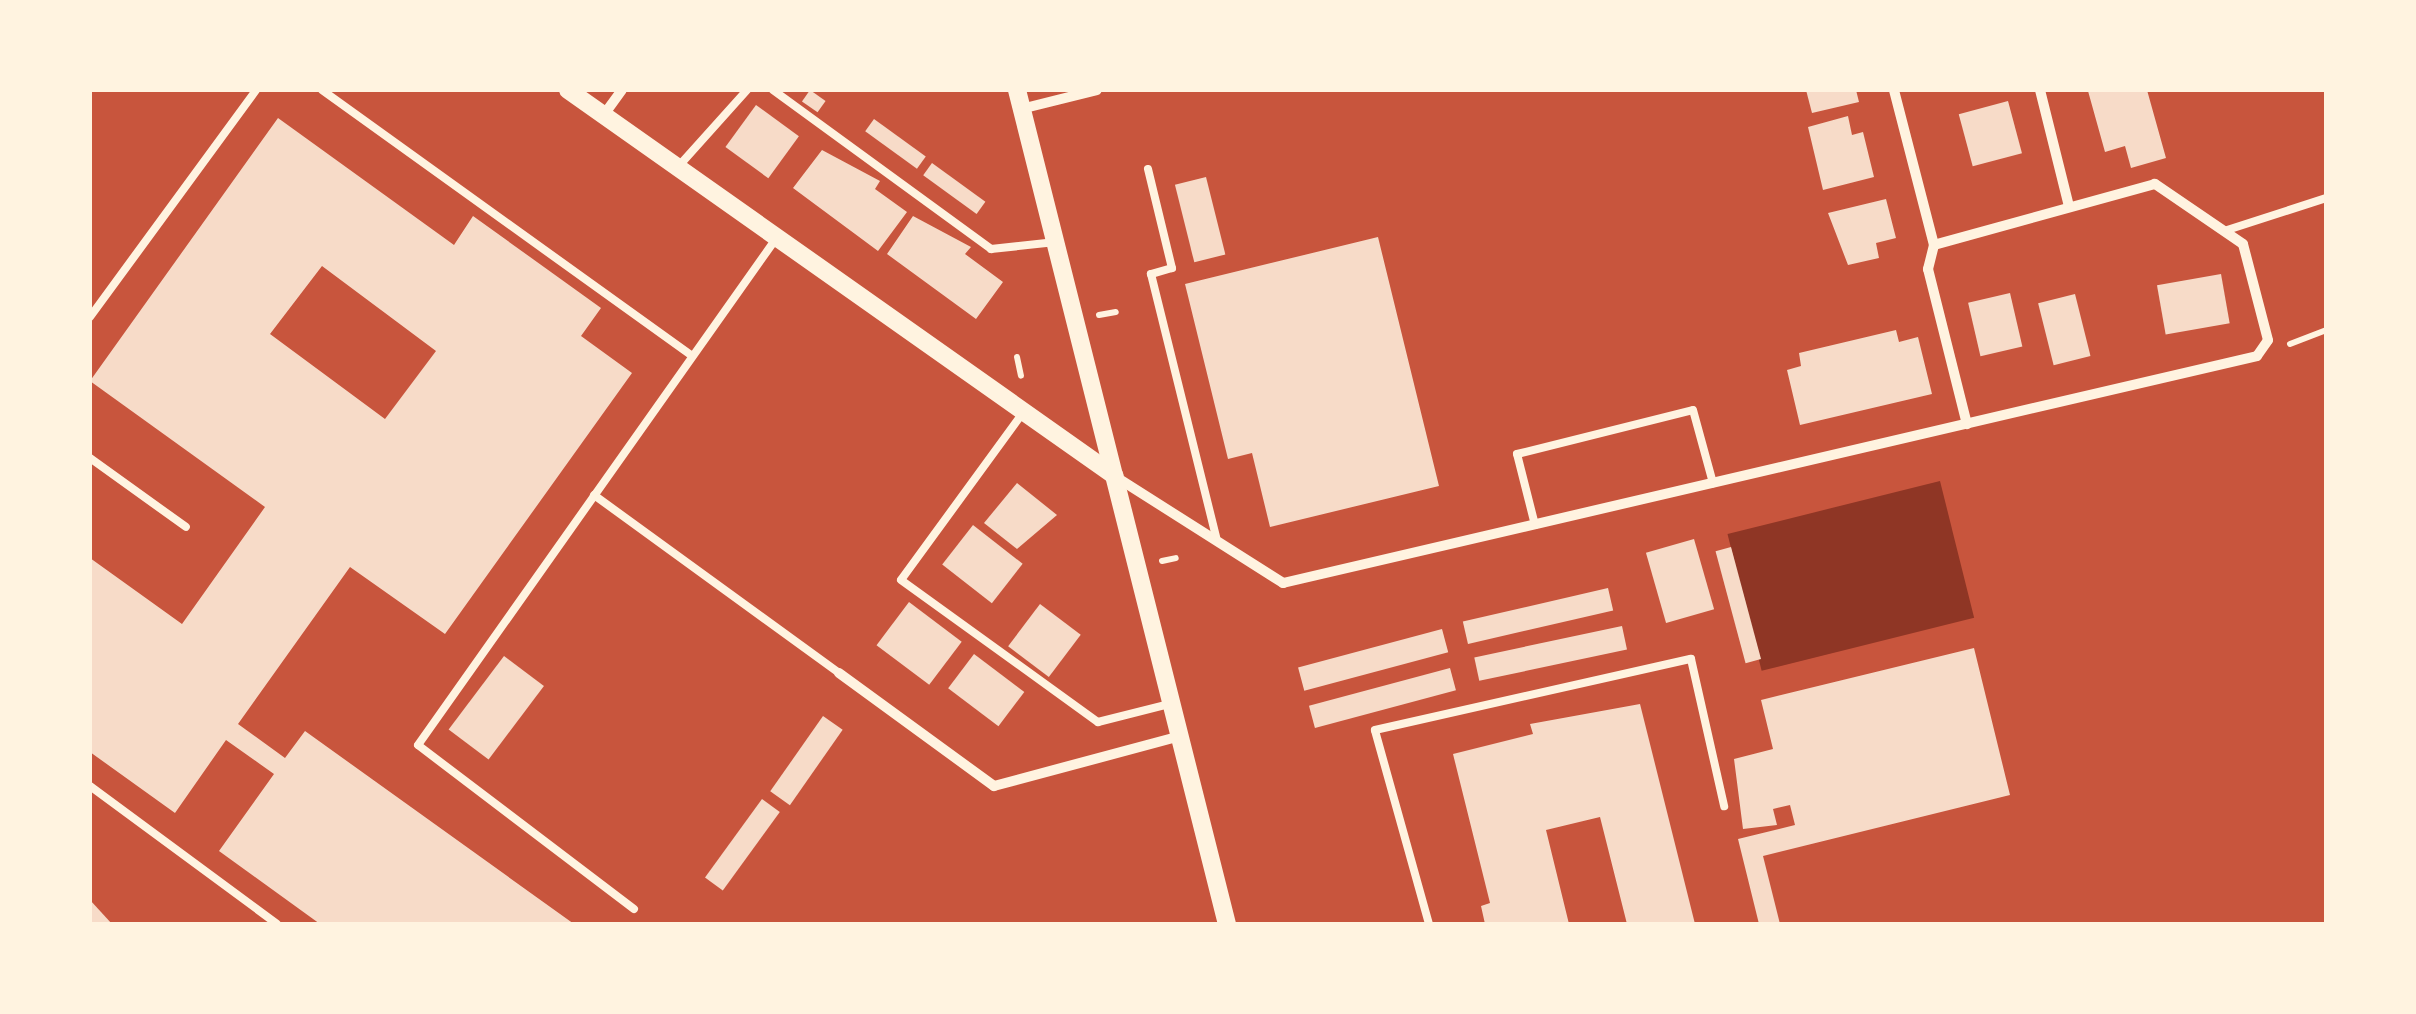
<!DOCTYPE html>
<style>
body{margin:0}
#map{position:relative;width:2416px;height:1014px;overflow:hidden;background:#c8553d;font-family:"Golos Text",sans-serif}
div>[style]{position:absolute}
.water>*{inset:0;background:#8f3625;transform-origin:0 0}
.building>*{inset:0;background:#f7dbc8;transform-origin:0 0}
.path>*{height:6px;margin:-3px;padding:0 3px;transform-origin:3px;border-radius:3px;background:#fff3e0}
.service>*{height:8px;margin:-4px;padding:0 4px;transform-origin:4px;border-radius:4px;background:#fff3e0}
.minor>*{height:10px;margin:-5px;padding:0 5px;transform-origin:5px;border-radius:5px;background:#fff3e0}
.tertiary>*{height:18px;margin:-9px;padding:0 9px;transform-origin:9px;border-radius:9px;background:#fff3e0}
span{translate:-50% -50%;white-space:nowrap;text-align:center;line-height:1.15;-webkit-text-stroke:9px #fff3e0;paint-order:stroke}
.frame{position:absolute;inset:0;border:92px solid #fff3e0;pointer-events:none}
</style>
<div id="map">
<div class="water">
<i style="left:1940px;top:481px;width:141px;height:219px;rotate:76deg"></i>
</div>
<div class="building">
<i style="left:810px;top:90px;width:19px;height:14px;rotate:35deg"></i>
<i style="clip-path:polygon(1806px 90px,1856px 90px,1859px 102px,1812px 113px)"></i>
<i style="clip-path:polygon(2147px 90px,2166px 158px,2131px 168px,2125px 146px,2105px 152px,2088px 91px)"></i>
<i style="left:2008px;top:101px;width:54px;height:51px;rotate:75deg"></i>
<i style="left:756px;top:105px;width:53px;height:52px;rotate:36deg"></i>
<i style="clip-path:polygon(1848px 116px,1852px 135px,1863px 132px,1874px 177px,1823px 190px,1808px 127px)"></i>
<i style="clip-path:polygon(evenodd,278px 118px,454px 245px,473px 216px,601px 308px,581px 336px,632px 373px,445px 634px,350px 567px,238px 724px,285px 758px,305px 731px,574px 924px,320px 924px,219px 851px,274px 774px,226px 740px,175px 813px,90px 752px,90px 558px,182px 624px,265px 507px,90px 381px,278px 118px,322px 266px,436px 351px,385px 419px,270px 334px,322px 266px)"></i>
<i style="left:874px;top:119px;width:64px;height:15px;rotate:36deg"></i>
<i style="clip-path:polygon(822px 150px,880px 181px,875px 189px,907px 212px,878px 251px,793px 188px)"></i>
<i style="left:932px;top:163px;width:66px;height:15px;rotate:36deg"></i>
<i style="left:1206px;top:177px;width:80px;height:32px;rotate:76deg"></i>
<i style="clip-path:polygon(1886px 199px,1896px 238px,1876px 243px,1879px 258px,1848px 265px,1828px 213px)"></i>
<i style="clip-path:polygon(913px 216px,971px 247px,965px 254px,1003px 282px,976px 319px,887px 254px)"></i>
<i style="clip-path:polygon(1378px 237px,1439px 486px,1270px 527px,1252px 453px,1228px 459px,1185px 284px)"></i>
<i style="left:2221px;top:274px;width:50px;height:65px;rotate:80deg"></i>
<i style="left:2010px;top:293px;width:55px;height:43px;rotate:77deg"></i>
<i style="left:2075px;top:294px;width:64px;height:38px;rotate:76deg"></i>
<i style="clip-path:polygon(1896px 330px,1899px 342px,1918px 337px,1932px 394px,1800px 425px,1787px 370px,1801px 366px,1799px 353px)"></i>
<i style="clip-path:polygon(1017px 483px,1057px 515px,1017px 549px,984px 523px)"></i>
<i style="left:973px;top:525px;width:63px;height:50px;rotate:38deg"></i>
<i style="left:1694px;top:539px;width:73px;height:50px;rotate:74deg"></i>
<i style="left:1731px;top:547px;width:116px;height:16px;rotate:75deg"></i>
<i style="left:1608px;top:588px;width:23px;height:149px;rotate:77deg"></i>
<i style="left:909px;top:602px;width:66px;height:54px;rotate:37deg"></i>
<i style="left:1040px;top:604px;width:51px;height:53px;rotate:37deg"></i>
<i style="left:1622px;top:626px;width:24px;height:151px;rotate:78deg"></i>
<i style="left:1442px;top:629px;width:24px;height:149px;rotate:75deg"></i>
<i style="clip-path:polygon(1974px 648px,2010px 795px,1763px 856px,1780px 924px,1759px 924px,1738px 839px,1795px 825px,1790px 805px,1773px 809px,1777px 825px,1743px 829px,1734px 759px,1773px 749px,1761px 700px)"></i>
<i style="left:974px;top:654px;width:63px;height:43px;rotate:37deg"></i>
<i style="left:504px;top:656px;width:50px;height:92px;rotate:37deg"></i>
<i style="left:1450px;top:668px;width:23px;height:146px;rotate:75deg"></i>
<i style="clip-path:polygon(1640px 704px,1695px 924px,1627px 924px,1600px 817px,1546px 830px,1569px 924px,1485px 924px,1481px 906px,1490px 903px,1453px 754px,1533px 734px,1530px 724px)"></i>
<i style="left:823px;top:716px;width:24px;height:92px;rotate:35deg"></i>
<i style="left:762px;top:799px;width:22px;height:97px;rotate:36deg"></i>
<i style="clip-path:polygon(90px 900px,112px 924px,90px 924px)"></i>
</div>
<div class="path">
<i style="left:1099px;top:315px;width:17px;rotate:-10deg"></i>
<i style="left:2290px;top:344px;width:39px;rotate:-21deg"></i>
<i style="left:1017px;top:357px;width:19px;rotate:78deg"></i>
<i style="left:1162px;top:561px;width:14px;rotate:-12deg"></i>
</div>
<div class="service">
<i style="left:322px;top:90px;width:456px;rotate:35.7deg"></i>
<i style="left:773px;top:90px;width:270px;rotate:36.1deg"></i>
<i style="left:991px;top:249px;width:65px;rotate:-6.1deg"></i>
<i style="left:677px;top:168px;width:105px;rotate:-48.1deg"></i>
<i style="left:1148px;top:169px;width:102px;rotate:76.4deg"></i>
<i style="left:1172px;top:268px;width:22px;rotate:164deg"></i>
<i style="left:1151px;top:274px;width:271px;rotate:76.1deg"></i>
<i style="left:2224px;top:231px;width:107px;rotate:-17.9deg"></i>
<i style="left:90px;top:317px;width:281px;rotate:-53.8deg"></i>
<i style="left:1022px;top:414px;width:205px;rotate:126.1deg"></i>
<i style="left:901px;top:580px;width:243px;rotate:35.8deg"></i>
<i style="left:1098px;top:722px;width:73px;rotate:-14.2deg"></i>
<i style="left:90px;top:458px;width:118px;rotate:35.7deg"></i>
<i style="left:594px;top:495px;width:303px;rotate:36deg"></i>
<i style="left:1535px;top:525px;width:73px;rotate:-104.2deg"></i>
<i style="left:1517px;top:454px;width:181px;rotate:-14deg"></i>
<i style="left:1693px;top:410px;width:76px;rotate:74.7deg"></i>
<i style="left:90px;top:786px;width:232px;rotate:36.4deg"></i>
<i style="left:634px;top:909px;width:271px;rotate:-142.8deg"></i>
<i style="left:418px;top:745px;width:618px;rotate:-54.74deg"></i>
<i style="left:1429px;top:924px;width:201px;rotate:-105.6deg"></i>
<i style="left:1375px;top:730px;width:324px;rotate:-12.7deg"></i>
<i style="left:1691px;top:659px;width:151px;rotate:77.3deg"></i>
</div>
<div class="minor">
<i style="left:2040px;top:90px;width:120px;rotate:76deg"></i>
<i style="left:1021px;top:109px;width:78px;rotate:-14deg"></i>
<i style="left:603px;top:116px;width:32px;rotate:-54deg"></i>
<i style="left:1934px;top:245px;width:25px;rotate:104deg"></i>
<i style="left:1928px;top:269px;width:160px;rotate:75.9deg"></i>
<i style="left:1116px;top:477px;width:198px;rotate:32.4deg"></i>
<i style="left:1283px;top:583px;width:1000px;rotate:-13.12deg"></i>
<i style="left:2257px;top:356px;width:19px;rotate:-55deg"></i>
<i style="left:2268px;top:340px;width:99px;rotate:-104.6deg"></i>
<i style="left:2243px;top:244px;width:107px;rotate:-145.7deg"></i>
<i style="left:2155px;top:184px;width:229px;rotate:164.6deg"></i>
<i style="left:1934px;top:245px;width:160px;rotate:-104.5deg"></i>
<i style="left:839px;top:673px;width:192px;rotate:36.1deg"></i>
<i style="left:994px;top:786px;width:194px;rotate:-15deg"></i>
</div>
<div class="tertiary">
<i style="left:568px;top:90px;width:669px;rotate:35.21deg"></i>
<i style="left:1017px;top:90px;width:860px;rotate:75.87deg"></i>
</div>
<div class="frame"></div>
</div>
